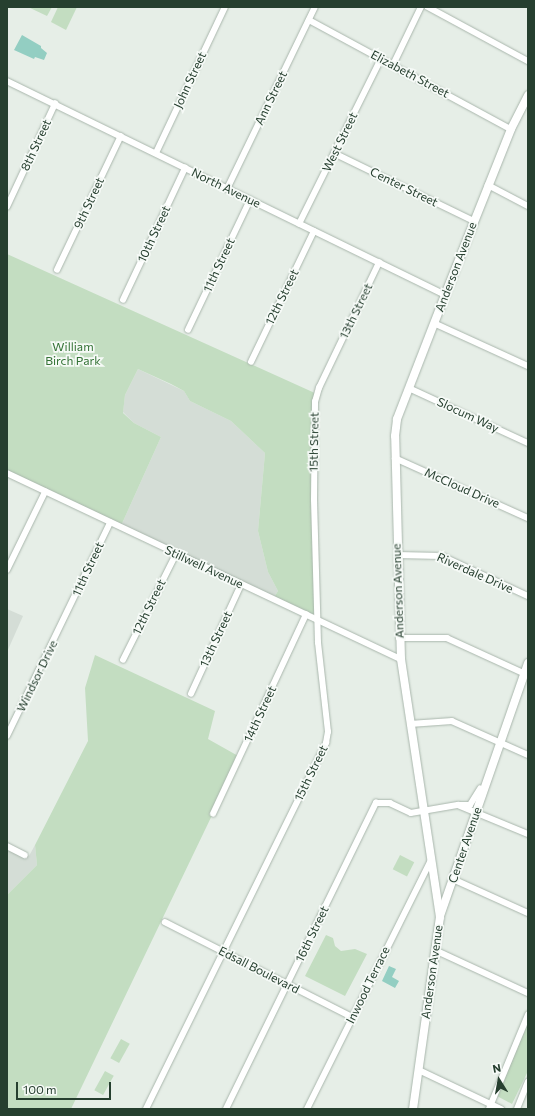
<!DOCTYPE html>
<style>
body{margin:0}
#map{position:relative;width:535px;height:1116px;overflow:hidden;background:#e6eee7;font-family:Commissioner,sans-serif}
div>[style]{position:absolute}
.built>*{inset:0;background:#d4ddd6}
.green>*{inset:0;background:#c3ddc1;transform-origin:0 0}
.water>*{inset:0;background:#93cec2}
.roads{filter:drop-shadow(0 0 1px #a9b6ac) drop-shadow(0 0 1px #a9b6ac)}
.street>*{height:5.5px;margin:-2.75px;padding:0 2.75px;transform-origin:2.75px;border-radius:2.75px;background:#fff}
.secondary>*{height:8px;margin:-4px;padding:0 4px;transform-origin:4px;border-radius:4px;background:#fff}
span{translate:-50% -50%;white-space:nowrap;text-align:center;line-height:1.15;-webkit-text-stroke:3.5px #f6faf7;paint-order:stroke}
.street-label{font-size:12px;color:#263f2f}
.park-label{font-size:12px;color:#337235}
.frame{position:absolute;inset:0;border:8px solid #263f2f;pointer-events:none}
.north{position:absolute;left:479px;top:1060px;width:40px;height:40px;-webkit-text-stroke:3px #f6faf7;paint-order:stroke;rotate:349deg;font-size:11px;font-weight:700;line-height:16px;text-align:center;color:#263f2f}
.north::after{content:'';display:block;margin:auto;width:14px;height:18px;background:#263f2f;clip-path:polygon(50% 0,100% 100%,50% 72%,0 100%)}
.scale{position:absolute;left:16px;top:1082px;width:95px;height:18px;box-sizing:border-box;border:2px solid #263f2f;border-top:0;padding-left:5px;font-size:12px;line-height:14px;white-space:nowrap;color:#263f2f;-webkit-text-stroke:3px #f6faf7;paint-order:stroke}
</style>
<div id="map">
<div class="built">
<i style="clip-path:polygon(138px 369px,184px 391px,190px 401px,231px 421px,265px 453px,258px 531px,268px 572px,278px 591px,273px 599px,120px 528px,161px 437px,134px 423px,123px 412px,125px 395px)"></i>
<i style="clip-path:polygon(7px 609px,23px 616px,7px 652px)"></i>
<i style="clip-path:polygon(7px 845px,29px 856px,35px 845px,37px 865px,7px 895px)"></i>
</div>
<div class="green">
<i style="clip-path:polygon(28px 7px,52px 7px,47px 16px)"></i>
<i style="clip-path:polygon(58px 7px,77px 7px,66px 30px,51px 22px)"></i>
<i style="clip-path:polygon(7px 254px,317px 394px,317px 620px,273px 599px,278px 591px,268px 572px,258px 531px,265px 453px,231px 421px,190px 401px,184px 391px,171px 384px,138px 369px,125px 395px,123px 413px,134px 423px,161px 437px,120px 528px,7px 473px)"></i>
<i style="clip-path:polygon(95px 655px,215px 711px,208px 739px,240px 757px,71px 1109px,7px 1109px,7px 895px,37px 865px,35px 845px,88px 741px,85px 688px)"></i>
<i style="left:400px;top:855px;width:16px;height:16px;rotate:27deg"></i>
<i style="clip-path:polygon(326px 935px,333px 938px,335px 946px,341px 951px,355px 949px,367px 954px,345px 996px,305px 976px)"></i>
<i style="clip-path:polygon(528px 1023px,528px 1071px,512px 1104px,497px 1096px)"></i>
<i style="left:121px;top:1039px;width:10px;height:22px;rotate:29deg"></i>
<i style="left:105px;top:1071px;width:10px;height:22px;rotate:29deg"></i>
</div>
<div class="water">
<i style="clip-path:polygon(22px 35px,41px 46px,41px 48px,47px 53px,44px 60px,35px 57px,34px 59px,14px 50px)"></i>
<i style="clip-path:polygon(389px 966px,396px 969px,392px 977px,399px 981px,395px 988px,382px 981px)"></i>
</div>
<div class="roads">
<div class="street">
<i style="left:428px;top:7px;width:114px;rotate:28.4deg"></i>
<i style="left:309px;top:20px;width:230px;rotate:28.4deg"></i>
<i style="left:393px;top:65px;width:64px;rotate:-64.2deg"></i>
<i style="left:7px;top:81px;width:487px;rotate:26deg"></i>
<i style="left:156px;top:153px;width:161px;rotate:-64.7deg"></i>
<i style="left:334px;top:153px;width:156px;rotate:25.9deg"></i>
<i style="left:488px;top:185px;width:45px;rotate:27.7deg"></i>
<i style="left:227px;top:189px;width:202px;rotate:-64.2deg"></i>
<i style="left:7px;top:207px;width:114px;rotate:-65deg"></i>
<i style="left:299px;top:224px;width:184px;rotate:-63.6deg"></i>
<i style="left:57px;top:270px;width:148px;rotate:-64.5deg"></i>
<i style="left:123px;top:300px;width:146px;rotate:-64.8deg"></i>
<i style="left:434px;top:323px;width:103px;rotate:24.6deg"></i>
<i style="left:188px;top:330px;width:144px;rotate:-64.5deg"></i>
<i style="left:251px;top:362px;width:145px;rotate:-64.3deg"></i>
<i style="left:409px;top:388px;width:131px;rotate:24.8deg"></i>
<i style="left:395px;top:458px;width:146px;rotate:24.3deg"></i>
<i style="left:7px;top:473px;width:436px;rotate:25.3deg"></i>
<i style="left:397px;top:555px;width:45px;rotate:1.3deg"></i>
<i style="left:442px;top:556px;width:95px;rotate:24.9deg"></i>
<i style="left:7px;top:570px;width:87px;rotate:-64deg"></i>
<i style="left:399px;top:638px;width:48px"></i>
<i style="left:447px;top:638px;width:89px;rotate:24.6deg"></i>
<i style="left:123px;top:660px;width:119px;rotate:-63.4deg"></i>
<i style="left:191px;top:694px;width:120px;rotate:-65.4deg"></i>
<i style="left:410px;top:724px;width:42px;rotate:-4.1deg"></i>
<i style="left:452px;top:721px;width:83px;rotate:24.1deg"></i>
<i style="left:7px;top:736px;width:237px;rotate:-64.2deg"></i>
<i style="left:459px;top:805px;width:11px"></i>
<i style="left:470px;top:805px;width:19px;rotate:-58deg"></i>
<i style="left:213px;top:814px;width:220px;rotate:-65deg"></i>
<i style="left:7px;top:846px;width:20px;rotate:27deg"></i>
<i style="left:453px;top:879px;width:82px;rotate:24.4deg"></i>
<i style="left:165px;top:922px;width:210px;rotate:26.9deg"></i>
<i style="left:435px;top:950px;width:102px;rotate:24.8deg"></i>
<i style="left:419px;top:1070px;width:91px;rotate:25.4deg"></i>
<i style="left:146px;top:1109px;width:408px;rotate:-63.8deg"></i>
<i style="left:326px;top:743px;width:11px;rotate:-80deg"></i>
<i style="left:328px;top:732px;width:90px;rotate:-96.4deg"></i>
<i style="left:318px;top:643px;width:143px;rotate:-91.6deg"></i>
<i style="left:314px;top:500px;width:98px;rotate:-89.4deg"></i>
<i style="left:315px;top:402px;width:15px;rotate:-74deg"></i>
<i style="left:319px;top:388px;width:139px;rotate:-64.4deg"></i>
<i style="left:226px;top:1109px;width:341px;rotate:-63.9deg"></i>
<i style="left:376px;top:803px;width:14px"></i>
<i style="left:390px;top:803px;width:23px;rotate:25deg"></i>
<i style="left:411px;top:813px;width:48px;rotate:-9.7deg"></i>
<i style="left:458px;top:805px;width:76px;rotate:22.5deg"></i>
<i style="left:307px;top:1109px;width:276px;rotate:-63.5deg"></i>
<i style="left:489px;top:1109px;width:102px;rotate:-67.5deg"></i>
<i style="left:517px;top:1109px;width:29px;rotate:-68deg"></i>
</div>
<div class="secondary">
<i style="left:440px;top:916px;width:268px;rotate:-70.8deg"></i>
<i style="left:413px;top:1109px;width:194px;rotate:-82deg"></i>
<i style="left:440px;top:917px;width:261px;rotate:-98.6deg"></i>
<i style="left:401px;top:659px;width:223px;rotate:-91.5deg"></i>
<i style="left:395px;top:436px;width:17px;rotate:-83deg"></i>
<i style="left:397px;top:419px;width:133px;rotate:-68.8deg"></i>
<i style="left:445px;top:295px;width:179px;rotate:-68.3deg"></i>
<i style="left:511px;top:129px;width:38px;rotate:-63deg"></i>
</div>
</div>
<div class="street-label">
<span style="left:410px;top:74px;rotate:28deg">Elizabeth Street</span>
<span style="left:190px;top:80px;rotate:-65deg">John Street</span>
<span style="left:271px;top:98px;rotate:-64deg">Ann Street</span>
<span style="left:340px;top:142px;rotate:-64deg">West Street</span>
<span style="left:36px;top:145px;rotate:-65deg">8th Street</span>
<span style="left:404px;top:187px;rotate:26deg">Center Street</span>
<span style="left:226px;top:188px;rotate:26deg">North Avenue</span>
<span style="left:89px;top:203px;rotate:-65deg">9th Street</span>
<span style="left:154px;top:234px;rotate:-65deg">10th Street</span>
<span style="left:219px;top:265px;rotate:-65deg">11th Street</span>
<span style="left:456px;top:267px;rotate:-69deg">Anderson Avenue</span>
<span style="left:282px;top:297px;rotate:-64deg">12th Street</span>
<span style="left:356px;top:311px;rotate:-64deg">13th Street</span>
<span style="left:468px;top:415px;rotate:25deg">Slocum Way</span>
<span style="left:314px;top:442px;rotate:-89deg">15th Street</span>
<span style="left:462px;top:488px;rotate:24deg">McCloud Drive</span>
<span style="left:204px;top:567px;rotate:25deg">Stillwell Avenue</span>
<span style="left:88px;top:569px;rotate:-65deg">11th Street</span>
<span style="left:475px;top:573px;rotate:24deg">Riverdale Drive</span>
<span style="left:398px;top:591px;rotate:-92deg">Anderson Avenue</span>
<span style="left:149px;top:607px;rotate:-64deg">12th Street</span>
<span style="left:216px;top:639px;rotate:-65deg">13th Street</span>
<span style="left:37px;top:676px;rotate:-64deg">Windsor Drive</span>
<span style="left:260px;top:714px;rotate:-65deg">14th Street</span>
<span style="left:311px;top:773px;rotate:-64deg">15th Street</span>
<span style="left:465px;top:845px;rotate:-71deg">Center Avenue</span>
<span style="left:312px;top:934px;rotate:-64deg">16th Street</span>
<span style="left:259px;top:970px;rotate:27deg">Edsall Boulevard</span>
<span style="left:432px;top:972px;rotate:-82deg">Anderson Avenue</span>
<span style="left:368px;top:985px;rotate:-64deg">Inwood Terrace</span>
</div>
<div class="park-label">
<span style="left:73px;top:354px">William<br>Birch Park</span>
</div>
<div class="frame"></div>
<div class="north">N</div>
<div class="scale">100 m</div>
</div>
